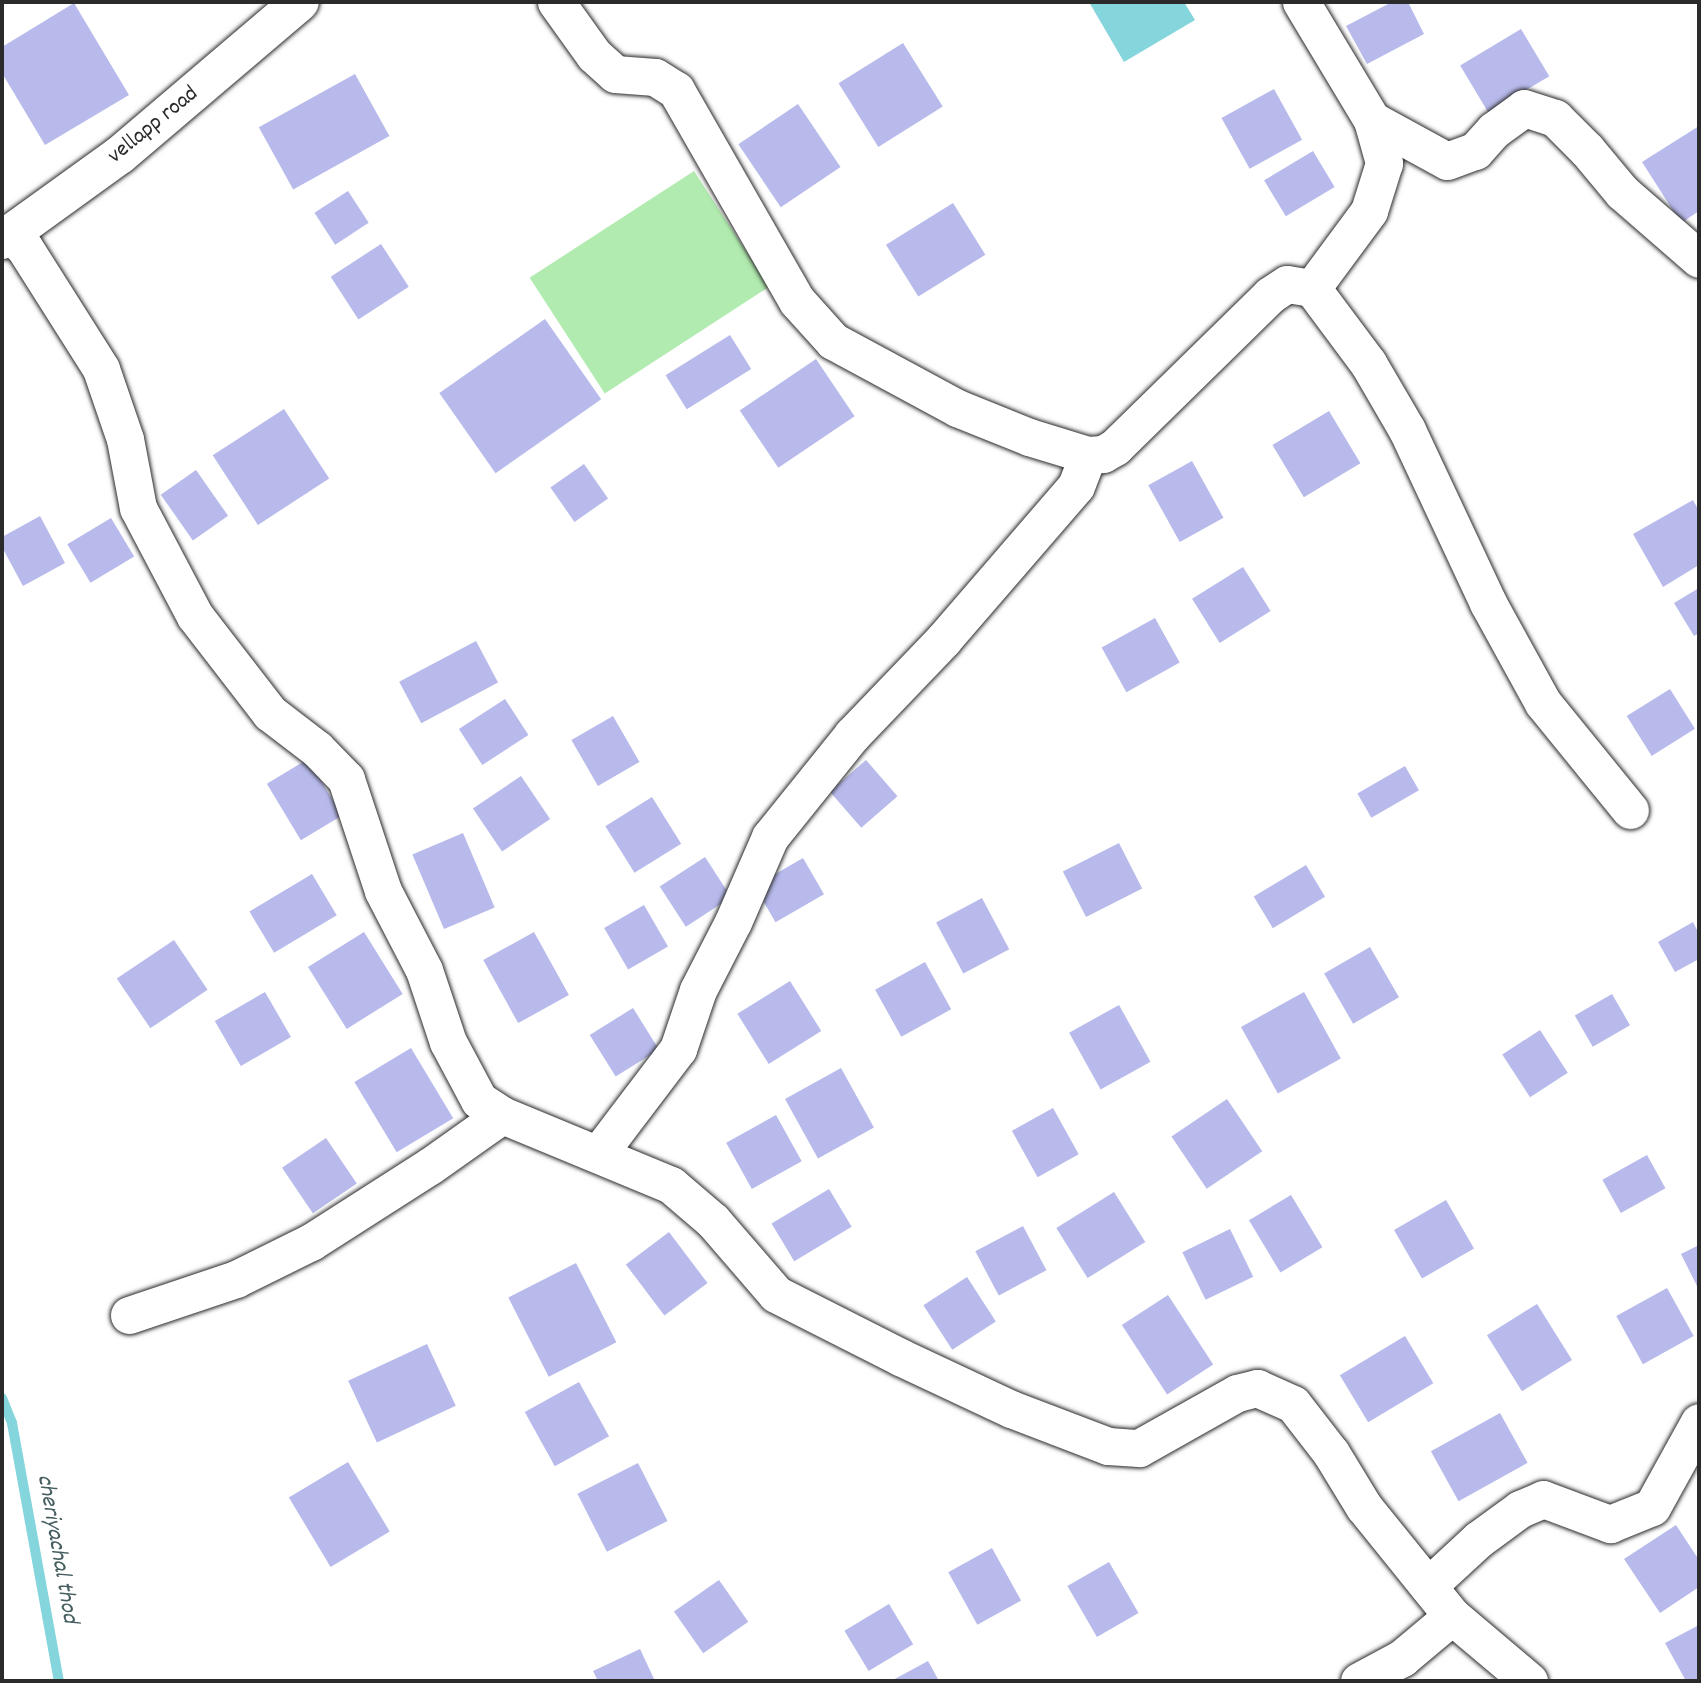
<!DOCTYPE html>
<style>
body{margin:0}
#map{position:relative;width:1701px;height:1683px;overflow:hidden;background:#fff;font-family:Dekko,sans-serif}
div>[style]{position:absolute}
.green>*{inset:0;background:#b1ebaf;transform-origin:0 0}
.water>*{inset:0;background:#84d5dc}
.stream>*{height:10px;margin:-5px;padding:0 5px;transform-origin:5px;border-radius:5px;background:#84d5dc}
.building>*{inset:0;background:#b7baeb;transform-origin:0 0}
.roads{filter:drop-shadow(0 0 2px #2b2b2b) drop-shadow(0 0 2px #2b2b2b)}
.minor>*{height:37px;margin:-18.5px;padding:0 18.5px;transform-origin:18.5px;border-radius:18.5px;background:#fff}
.major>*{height:38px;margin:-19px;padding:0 19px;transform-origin:19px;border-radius:19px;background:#fff}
span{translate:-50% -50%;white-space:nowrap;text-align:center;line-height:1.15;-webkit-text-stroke:5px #fff;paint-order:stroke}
.street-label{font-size:23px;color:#2b2b2b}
.water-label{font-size:24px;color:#465e60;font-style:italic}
.frame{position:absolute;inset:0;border:4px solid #2b2b2b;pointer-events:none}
</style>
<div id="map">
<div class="green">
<i style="left:694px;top:171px;width:138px;height:196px;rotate:57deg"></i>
</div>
<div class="water">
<i style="clip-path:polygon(1089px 2px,1184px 2px,1195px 20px,1124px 62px)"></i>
</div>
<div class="stream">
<i style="left:2px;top:1398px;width:27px;rotate:68deg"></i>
<i style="left:12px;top:1423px;width:262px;rotate:79.7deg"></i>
</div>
<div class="building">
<i style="clip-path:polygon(1392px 2px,1408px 2px,1424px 34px,1367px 64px,1346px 26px)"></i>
<i style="clip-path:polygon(74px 3px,129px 95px,45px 145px,2px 73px,2px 47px)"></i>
<i style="left:1521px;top:29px;width:55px;height:71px;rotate:59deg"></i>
<i style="left:903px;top:43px;width:75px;height:76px;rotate:58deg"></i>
<i style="left:355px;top:74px;width:71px;height:110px;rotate:61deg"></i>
<i style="left:1274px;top:89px;width:58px;height:60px;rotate:61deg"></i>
<i style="left:798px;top:104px;width:76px;height:72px;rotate:56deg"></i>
<i style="clip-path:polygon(1699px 126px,1699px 211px,1681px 223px,1642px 162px)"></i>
<i style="left:1313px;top:151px;width:42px;height:57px;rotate:59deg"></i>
<i style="left:348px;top:191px;width:38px;height:40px;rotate:57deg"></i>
<i style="left:953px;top:203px;width:61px;height:79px;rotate:58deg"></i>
<i style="left:381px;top:244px;width:51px;height:60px;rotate:57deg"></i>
<i style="left:545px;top:319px;width:98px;height:129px;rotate:55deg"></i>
<i style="left:730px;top:335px;width:40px;height:76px;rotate:58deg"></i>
<i style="left:816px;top:359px;width:69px;height:92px;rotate:56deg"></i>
<i style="left:284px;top:409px;width:83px;height:85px;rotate:57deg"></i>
<i style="left:1329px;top:411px;width:61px;height:66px;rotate:59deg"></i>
<i style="left:1192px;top:461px;width:65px;height:50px;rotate:61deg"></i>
<i style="left:584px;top:464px;width:42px;height:41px;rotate:55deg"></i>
<i style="left:196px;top:470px;width:56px;height:43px;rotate:55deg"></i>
<i style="clip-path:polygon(1693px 500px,1699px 511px,1699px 565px,1663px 587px,1633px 534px)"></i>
<i style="clip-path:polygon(40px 516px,65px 563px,23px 586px,2px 547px,2px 537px)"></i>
<i style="left:111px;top:518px;width:45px;height:51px;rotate:59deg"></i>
<i style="left:1243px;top:567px;width:52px;height:60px;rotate:58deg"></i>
<i style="clip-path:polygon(1699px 588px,1699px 633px,1694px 636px,1674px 603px)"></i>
<i style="left:1155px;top:618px;width:51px;height:61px;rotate:61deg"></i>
<i style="left:476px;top:641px;width:47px;height:87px;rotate:62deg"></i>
<i style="left:1670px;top:689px;width:47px;height:51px;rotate:58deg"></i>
<i style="left:505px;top:699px;width:43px;height:55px;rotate:57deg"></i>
<i style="left:613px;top:716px;width:53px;height:48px;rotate:60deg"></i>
<i style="left:308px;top:759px;width:66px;height:48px;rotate:59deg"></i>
<i style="left:866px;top:760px;width:48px;height:48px;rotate:49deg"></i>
<i style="left:1405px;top:766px;width:28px;height:55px;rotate:60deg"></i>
<i style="left:521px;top:776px;width:52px;height:58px;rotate:56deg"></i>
<i style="left:652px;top:797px;width:55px;height:55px;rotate:58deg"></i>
<i style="left:463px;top:833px;width:81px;height:55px;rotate:67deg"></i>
<i style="left:1119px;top:843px;width:51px;height:63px;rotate:63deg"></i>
<i style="left:705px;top:857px;width:48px;height:54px;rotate:57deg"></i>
<i style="left:803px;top:858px;width:42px;height:56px;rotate:60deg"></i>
<i style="left:1306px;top:865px;width:37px;height:61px;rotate:59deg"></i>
<i style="left:312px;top:874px;width:48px;height:73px;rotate:59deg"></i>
<i style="left:982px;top:898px;width:58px;height:52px;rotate:62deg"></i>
<i style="left:644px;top:905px;width:48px;height:46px;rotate:60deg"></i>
<i style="clip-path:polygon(1693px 922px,1699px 934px,1699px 959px,1675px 972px,1658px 942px)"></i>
<i style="left:364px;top:932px;width:73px;height:66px;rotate:58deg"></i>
<i style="left:534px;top:932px;width:72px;height:58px;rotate:61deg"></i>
<i style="left:174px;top:940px;width:60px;height:69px;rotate:56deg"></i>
<i style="left:1370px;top:947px;width:58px;height:53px;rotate:60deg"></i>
<i style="left:925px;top:962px;width:54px;height:57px;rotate:61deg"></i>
<i style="left:790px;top:981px;width:59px;height:62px;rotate:58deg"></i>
<i style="left:265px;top:992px;width:52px;height:58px;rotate:60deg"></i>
<i style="left:1304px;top:992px;width:76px;height:72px;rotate:61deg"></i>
<i style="left:1612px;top:994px;width:36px;height:43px;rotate:60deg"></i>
<i style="left:1119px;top:1005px;width:65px;height:57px;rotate:61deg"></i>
<i style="left:633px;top:1008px;width:49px;height:51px;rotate:58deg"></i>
<i style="left:1540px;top:1030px;width:51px;height:45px;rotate:57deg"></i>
<i style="left:411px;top:1048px;width:82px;height:66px;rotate:59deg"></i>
<i style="left:841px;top:1068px;width:68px;height:64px;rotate:61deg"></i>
<i style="left:1227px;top:1099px;width:63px;height:67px;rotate:56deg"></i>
<i style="left:1053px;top:1108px;width:53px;height:47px;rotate:61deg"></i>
<i style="left:776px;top:1115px;width:53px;height:57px;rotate:61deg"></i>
<i style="left:326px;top:1138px;width:55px;height:53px;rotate:56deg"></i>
<i style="left:1647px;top:1155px;width:38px;height:51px;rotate:61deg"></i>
<i style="left:829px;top:1189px;width:44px;height:67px;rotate:59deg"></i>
<i style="left:1114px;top:1192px;width:59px;height:68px;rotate:58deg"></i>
<i style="left:1291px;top:1195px;width:61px;height:49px;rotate:59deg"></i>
<i style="left:1446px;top:1200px;width:56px;height:60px;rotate:60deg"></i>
<i style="left:1023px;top:1226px;width:50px;height:54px;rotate:62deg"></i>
<i style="left:1230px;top:1229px;width:53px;height:53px;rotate:64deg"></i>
<i style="left:669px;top:1232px;width:64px;height:54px;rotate:53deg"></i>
<i style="clip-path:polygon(1699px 1245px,1699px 1290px,1681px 1254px)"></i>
<i style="left:576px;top:1263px;width:89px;height:76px;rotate:63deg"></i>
<i style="left:967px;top:1277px;width:53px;height:52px;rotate:57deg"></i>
<i style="left:1667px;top:1288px;width:55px;height:58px;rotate:61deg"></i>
<i style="left:1168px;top:1295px;width:83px;height:55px;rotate:57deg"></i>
<i style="left:1537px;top:1304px;width:66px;height:59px;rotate:58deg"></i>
<i style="left:1405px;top:1336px;width:55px;height:76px;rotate:59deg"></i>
<i style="left:427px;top:1344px;width:68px;height:87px;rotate:65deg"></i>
<i style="left:579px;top:1382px;width:62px;height:62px;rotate:61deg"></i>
<i style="left:1500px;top:1413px;width:57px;height:79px;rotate:61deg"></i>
<i style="left:348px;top:1462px;width:81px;height:69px;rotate:59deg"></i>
<i style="left:638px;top:1463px;width:65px;height:68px;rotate:63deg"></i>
<i style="clip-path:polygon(1676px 1525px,1699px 1560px,1699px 1587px,1660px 1613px,1624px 1559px)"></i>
<i style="left:992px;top:1548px;width:60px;height:50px;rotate:61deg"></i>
<i style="left:1109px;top:1562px;width:59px;height:48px;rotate:60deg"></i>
<i style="left:719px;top:1580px;width:51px;height:55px;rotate:55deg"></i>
<i style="left:889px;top:1604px;width:47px;height:52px;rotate:59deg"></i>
<i style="clip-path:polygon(1699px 1625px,1699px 1681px,1686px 1681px,1665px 1643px)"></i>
<i style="clip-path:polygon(640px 1649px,655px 1681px,598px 1681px,593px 1671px)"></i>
<i style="clip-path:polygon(928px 1661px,939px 1681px,891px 1681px)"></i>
</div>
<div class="roads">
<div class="minor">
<i style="left:556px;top:2px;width:65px;rotate:54.4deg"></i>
<i style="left:594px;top:55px;width:28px;rotate:42deg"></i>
<i style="left:615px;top:74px;width:40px;rotate:4.3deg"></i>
<i style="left:655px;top:77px;width:25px;rotate:32deg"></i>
<i style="left:676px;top:90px;width:243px;rotate:60.2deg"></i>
<i style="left:797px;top:301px;width:54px;rotate:48deg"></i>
<i style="left:833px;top:341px;width:141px;rotate:28.4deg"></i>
<i style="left:957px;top:408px;width:78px;rotate:21.9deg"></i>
<i style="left:1029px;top:437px;width:62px;rotate:17deg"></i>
<i style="left:1088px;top:455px;width:15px;rotate:-4deg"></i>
<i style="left:1103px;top:454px;width:14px;rotate:-30deg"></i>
<i style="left:1115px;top:447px;width:217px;rotate:-44.4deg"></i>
<i style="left:1270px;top:295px;width:20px;rotate:-33deg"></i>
<i style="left:1287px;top:284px;width:25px;rotate:9deg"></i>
<i style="left:1312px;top:288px;width:94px;rotate:53.3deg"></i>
<i style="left:1368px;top:363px;width:78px;rotate:59.8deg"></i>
<i style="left:1407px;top:430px;width:191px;rotate:64.9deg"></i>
<i style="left:1488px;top:603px;width:114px;rotate:61.2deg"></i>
<i style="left:1543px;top:703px;width:138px;rotate:50.9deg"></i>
<i style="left:1301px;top:2px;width:138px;rotate:59deg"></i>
<i style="left:1372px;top:120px;width:45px;rotate:74.4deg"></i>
<i style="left:1384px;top:163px;width:50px;rotate:107.4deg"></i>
<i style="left:1369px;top:211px;width:96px;rotate:126.5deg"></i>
<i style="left:1372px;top:120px;width:85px;rotate:28.7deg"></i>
<i style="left:1447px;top:161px;width:30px;rotate:-20deg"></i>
<i style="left:1475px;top:151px;width:28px;rotate:-48deg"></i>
<i style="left:1494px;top:130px;width:37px;rotate:-36deg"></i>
<i style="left:1524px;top:108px;width:33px;rotate:18deg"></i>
<i style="left:1555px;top:118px;width:45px;rotate:45deg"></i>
<i style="left:1587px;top:150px;width:55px;rotate:50.2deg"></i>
<i style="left:1622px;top:192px;width:102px;rotate:41deg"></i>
<i style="left:10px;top:235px;width:18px;rotate:41deg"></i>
<i style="left:24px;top:247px;width:144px;rotate:57.7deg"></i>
<i style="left:101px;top:369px;width:74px;rotate:71.1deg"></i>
<i style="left:125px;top:439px;width:70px;rotate:79.3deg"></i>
<i style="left:138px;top:508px;width:122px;rotate:62.2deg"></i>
<i style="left:195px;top:616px;width:123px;rotate:52.3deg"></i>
<i style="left:270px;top:713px;width:59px;rotate:37.5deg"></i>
<i style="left:317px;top:749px;width:42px;rotate:46deg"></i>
<i style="left:346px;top:779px;width:118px;rotate:71.7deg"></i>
<i style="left:383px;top:891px;width:89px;rotate:62.6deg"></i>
<i style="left:424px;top:970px;width:76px;rotate:71.6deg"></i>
<i style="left:448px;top:1042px;width:66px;rotate:61.9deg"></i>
<i style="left:479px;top:1100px;width:27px;rotate:33deg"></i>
<i style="left:502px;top:1115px;width:183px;rotate:22.5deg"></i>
<i style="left:671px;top:1185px;width:55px;rotate:40.6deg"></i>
<i style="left:713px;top:1221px;width:96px;rotate:49.2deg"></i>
<i style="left:776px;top:1294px;width:139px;rotate:26.9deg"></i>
<i style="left:900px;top:1357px;width:123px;rotate:25.1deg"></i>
<i style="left:1011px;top:1409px;width:104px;rotate:20.9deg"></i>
<i style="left:1108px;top:1446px;width:31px;rotate:4deg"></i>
<i style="left:1139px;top:1448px;width:112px;rotate:-29.3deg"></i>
<i style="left:1237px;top:1393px;width:21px;rotate:-14deg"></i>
<i style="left:1257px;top:1388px;width:39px;rotate:24deg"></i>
<i style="left:1293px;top:1404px;width:62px;rotate:52.2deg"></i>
<i style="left:1331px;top:1453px;width:63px;rotate:58.6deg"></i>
<i style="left:1364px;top:1507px;width:140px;rotate:51.1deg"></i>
<i style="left:1452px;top:1616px;width:101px;rotate:40.2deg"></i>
<i style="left:599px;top:1153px;width:131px;rotate:-52.8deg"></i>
<i style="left:678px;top:1049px;width:62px;rotate:-71.3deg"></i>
<i style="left:698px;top:990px;width:76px;rotate:-62.8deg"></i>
<i style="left:733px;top:922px;width:93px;rotate:-66.5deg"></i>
<i style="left:770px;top:837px;width:131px;rotate:-51.2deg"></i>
<i style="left:852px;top:735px;width:132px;rotate:-46.2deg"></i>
<i style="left:943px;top:640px;width:203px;rotate:-49.2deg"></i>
<i style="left:1076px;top:486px;width:33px;rotate:-69deg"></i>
<i style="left:129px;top:1315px;width:113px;rotate:-18.6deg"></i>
<i style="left:236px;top:1279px;width:84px;rotate:-26.3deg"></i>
<i style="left:311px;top:1242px;width:141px;rotate:-32.6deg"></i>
<i style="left:430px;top:1166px;width:88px;rotate:-35.3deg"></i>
<i style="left:1428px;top:1586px;width:69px;rotate:-42.7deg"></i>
<i style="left:1479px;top:1539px;width:51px;rotate:-36.2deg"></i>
<i style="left:1520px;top:1509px;width:25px;rotate:-23deg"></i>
<i style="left:1543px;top:1499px;width:72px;rotate:20.5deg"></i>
<i style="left:1610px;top:1524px;width:45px;rotate:-22deg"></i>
<i style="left:1652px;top:1507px;width:97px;rotate:-61.1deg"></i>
<i style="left:1359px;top:1681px;width:49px;rotate:-28.1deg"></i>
<i style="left:1402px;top:1658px;width:65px;rotate:-40deg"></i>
</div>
<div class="major">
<i style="left:2px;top:240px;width:145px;rotate:-35.8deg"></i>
<i style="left:120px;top:155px;width:236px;rotate:-40.4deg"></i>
</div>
</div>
<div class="street-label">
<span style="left:154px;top:126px;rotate:-39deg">vellapp road</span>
</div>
<div class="water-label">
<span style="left:56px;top:1549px;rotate:80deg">cheriyachal thod</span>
</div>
<div class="frame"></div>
</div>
